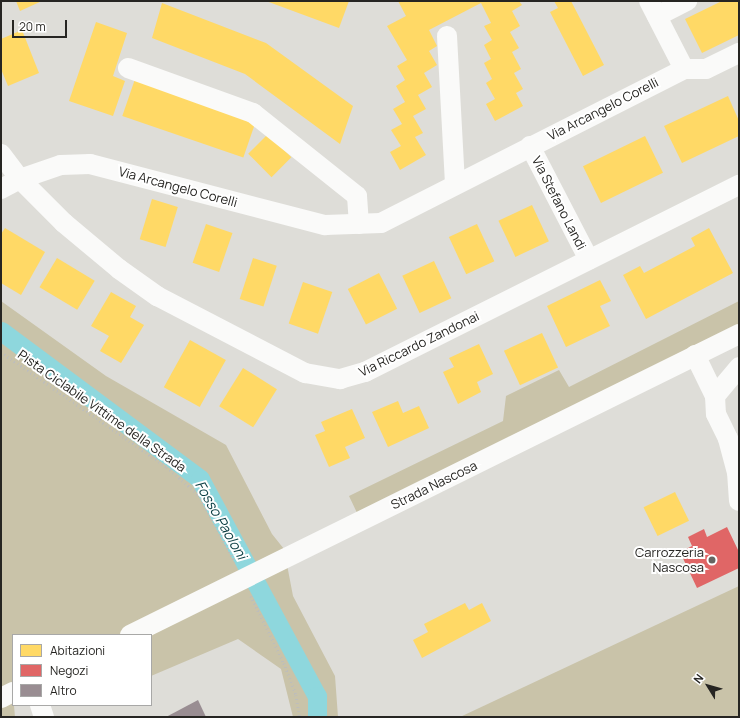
<!DOCTYPE html>
<style>
body{margin:0}
#map{position:relative;width:740px;height:718px;overflow:hidden;background:#deddd8;font-family:Manrope,sans-serif}
div>[style]{position:absolute}
.green>*{inset:0;background:#c9c3a9}
.homes>*{inset:0;background:#ffd966;transform-origin:0 0}
.shops>*{inset:0;background:#e06666}
.canal>*{height:19px;margin:-9.5px;padding:0 9.5px;transform-origin:9.5px;border-radius:9.5px;background:#8ed7dd}
.building>*{inset:0;background:#998d92}
.path>*{height:2.5px;margin-top:-1.25px;transform-origin:0;background:repeating-linear-gradient(90deg,#bdbdbb 0 1px,transparent 0 4px)}
.minor>*{height:20px;margin:-10px;padding:0 10px;transform-origin:10px;border-radius:10px;background:#fafaf9}
.dots>*{width:11px;height:11px;translate:-50% -50%;box-sizing:border-box;border:2px solid #fff;border-radius:50%}
span{translate:-50% -50%;white-space:nowrap;text-align:center;line-height:1.15;-webkit-text-stroke:4px #fff;paint-order:stroke}
.street-label{font-size:13px;color:#262522}
.poi-label{font-size:13px;color:#262522}
.right{translate:-100% -50%;text-align:right}
.water-label{font-size:14px;color:#0a3d42;font-style:italic}
.frame{position:absolute;inset:0;border:2px solid #262522;pointer-events:none}
.legend{position:absolute;left:12px;top:634px;width:140px;height:72px;box-sizing:border-box;background:#fff;border:1px solid #a8a8a7;margin:0;padding:5px 7px;list-style:none;font-size:12px;color:#262522}
.legend li{display:flex;align-items:center;gap:8px;height:20px}
.legend b{width:20px;border:1px solid #a8a8a7}
.north{position:absolute;left:688px;top:666px;width:40px;height:40px;-webkit-text-stroke:3px #fff;paint-order:stroke;rotate:307deg;font-size:11px;font-weight:700;line-height:16px;text-align:center;color:#262522}
.north::after{content:'';display:block;margin:auto;width:14px;height:18px;background:#262522;clip-path:polygon(50% 0,100% 100%,50% 72%,0 100%)}
.scale{position:absolute;left:12px;top:20px;width:55px;height:18px;box-sizing:border-box;border:2px solid #262522;border-top:0;padding-left:5px;font-size:12px;line-height:14px;white-space:nowrap;color:#262522;-webkit-text-stroke:3px #fff;paint-order:stroke}
</style>
<div id="map">
<div class="green">
<i style="clip-path:polygon(1px 301px,106px 376px,226px 445px,272px 534px,284px 549px,293px 596px,335px 676px,338px 717px,293px 717px,281px 669px,238px 639px,151px 676px,151px 635px,13px 635px,12px 683px,15px 717px,1px 717px)"></i>
<i style="clip-path:polygon(739px 301px,739px 329px,359px 517px,349px 496px,503px 421px,506px 396px,559px 370px,569px 387px)"></i>
<i style="clip-path:polygon(739px 586px,739px 717px,460px 717px)"></i>
</div>
<div class="homes">
<i style="clip-path:polygon(16px 1px,42px 1px,20px 11px)"></i>
<i style="clip-path:polygon(266px 1px,349px 1px,339px 28px)"></i>
<i style="clip-path:polygon(398px 1px,519px 1px,522px 5px,512px 11px,520px 26px,510px 32px,519px 48px,512px 52px,521px 69px,514px 73px,523px 89px,516px 93px,523px 106px,495px 121px,486px 104px,495px 99px,486px 83px,492px 79px,484px 63px,491px 59px,484px 45px,492px 40px,484px 26px,491px 23px,481px 3px,429px 30px,437px 46px,429px 51px,437px 65px,424px 73px,432px 87px,418px 95px,426px 109px,413px 116px,423px 133px,415px 137px,426px 155px,400px 170px,390px 152px,401px 146px,391px 130px,402px 124px,393px 109px,405px 102px,396px 86px,405px 80px,397px 66px,407px 60px,387px 26px,406px 16px)"></i>
<i style="clip-path:polygon(554px 1px,571px 1px,604px 65px,583px 76px,550px 12px,558px 8px)"></i>
<i style="clip-path:polygon(722px 1px,739px 1px,739px 35px,702px 53px,685px 19px)"></i>
<i style="clip-path:polygon(162px 3px,266px 43px,353px 106px,340px 144px,245px 74px,152px 38px)"></i>
<i style="clip-path:polygon(96px 22px,127px 33px,113px 76px,125px 81px,113px 116px,69px 101px)"></i>
<i style="clip-path:polygon(22px 30px,39px 73px,8px 86px,1px 69px,1px 39px)"></i>
<i style="left:135px;top:79px;width:128px;height:39px;rotate:19deg"></i>
<i style="clip-path:polygon(728px 96px,739px 121px,739px 136px,682px 163px,664px 126px)"></i>
<i style="left:268px;top:134px;width:33px;height:28px;rotate:45deg"></i>
<i style="left:645px;top:136px;width:41px;height:69px;rotate:64deg"></i>
<i style="left:152px;top:199px;width:27px;height:42px;rotate:17deg"></i>
<i style="left:532px;top:205px;width:40px;height:37px;rotate:65deg"></i>
<i style="left:206px;top:224px;width:28px;height:41px;rotate:19deg"></i>
<i style="left:477px;top:224px;width:41px;height:31px;rotate:65deg"></i>
<i style="clip-path:polygon(5px 228px,45px 252px,21px 295px,1px 283px,1px 234px)"></i>
<i style="clip-path:polygon(709px 228px,733px 273px,646px 319px,623px 275px,640px 266px,644px 273px,695px 246px,691px 238px)"></i>
<i style="left:57px;top:258px;width:44px;height:34px;rotate:31deg"></i>
<i style="left:253px;top:258px;width:25px;height:43px;rotate:18deg"></i>
<i style="left:434px;top:261px;width:41px;height:35px;rotate:65deg"></i>
<i style="left:379px;top:273px;width:40px;height:35px;rotate:63deg"></i>
<i style="clip-path:polygon(600px 280px,611px 301px,600px 306px,610px 326px,566px 347px,547px 306px)"></i>
<i style="left:303px;top:282px;width:31px;height:44px;rotate:19deg"></i>
<i style="clip-path:polygon(111px 292px,136px 306px,130px 317px,144px 325px,121px 363px,100px 351px,109px 336px,91px 326px)"></i>
<i style="left:542px;top:333px;width:38px;height:42px;rotate:65deg"></i>
<i style="left:190px;top:340px;width:41px;height:54px;rotate:29deg"></i>
<i style="clip-path:polygon(479px 344px,493px 374px,477px 382px,481px 392px,458px 404px,443px 372px,454px 367px,449px 358px)"></i>
<i style="left:243px;top:368px;width:40px;height:45px;rotate:32deg"></i>
<i style="clip-path:polygon(398px 401px,403px 413px,419px 406px,429px 428px,388px 447px,372px 412px)"></i>
<i style="clip-path:polygon(352px 409px,365px 438px,345px 447px,350px 458px,329px 467px,315px 435px,325px 431px,321px 422px)"></i>
<i style="left:675px;top:492px;width:32px;height:35px;rotate:64deg"></i>
<i style="clip-path:polygon(465px 603px,469px 610px,482px 603px,491px 621px,422px 658px,413px 640px,428px 632px,424px 624px)"></i>
</div>
<div class="shops">
<i style="clip-path:polygon(727px 527px,739px 552px,739px 568px,697px 588px,680px 552px,692px 546px,688px 537px,704px 529px,707px 537px)"></i>
</div>
<div class="canal">
<i style="left:1px;top:331px;width:248px;rotate:36.6deg"></i>
<i style="left:200px;top:479px;width:247px;rotate:61.7deg"></i>
<i style="left:317px;top:696px;width:21px;rotate:90deg"></i>
</div>
<div class="building">
<i style="clip-path:polygon(198px 700px,206px 717px,166px 717px)"></i>
</div>
<div class="path">
<i style="left:1px;top:352px;width:202px;rotate:34.7deg"></i>
<i style="left:167px;top:467px;width:43px;rotate:41.2deg"></i>
<i style="left:199px;top:495px;width:76px;rotate:61.8deg"></i>
<i style="left:251px;top:596px;width:75px;rotate:63.8deg"></i>
<i style="left:284px;top:663px;width:34px;rotate:69deg"></i>
<i style="left:296px;top:695px;width:22px;rotate:80deg"></i>
</div>
<div class="minor">
<i style="left:657px;top:16px;width:34px;rotate:-27deg"></i>
<i style="left:447px;top:36px;width:149px;rotate:86.9deg"></i>
<i style="left:128px;top:68px;width:133px;rotate:19.8deg"></i>
<i style="left:253px;top:113px;width:133px;rotate:38.6deg"></i>
<i style="left:357px;top:196px;width:28px;rotate:86deg"></i>
<i style="left:684px;top:69px;width:22px"></i>
<i style="left:706px;top:69px;width:37px;rotate:-26deg"></i>
<i style="left:530px;top:146px;width:128px;rotate:62.6deg"></i>
<i style="left:1px;top:154px;width:31px;rotate:53deg"></i>
<i style="left:20px;top:179px;width:62px;rotate:45deg"></i>
<i style="left:64px;top:223px;width:72px;rotate:39.9deg"></i>
<i style="left:119px;top:269px;width:47px;rotate:35.4deg"></i>
<i style="left:157px;top:296px;width:167px;rotate:27.5deg"></i>
<i style="left:305px;top:373px;width:36px;rotate:10deg"></i>
<i style="left:340px;top:379px;width:26px;rotate:-16deg"></i>
<i style="left:365px;top:372px;width:418px;rotate:-26.6deg"></i>
<i style="left:1px;top:189px;width:21px;rotate:-28deg"></i>
<i style="left:20px;top:179px;width:43px;rotate:-18.9deg"></i>
<i style="left:61px;top:165px;width:29px;rotate:-2deg"></i>
<i style="left:90px;top:164px;width:243px;rotate:14.6deg"></i>
<i style="left:325px;top:225px;width:56px;rotate:-2deg"></i>
<i style="left:381px;top:223px;width:340px;rotate:-26.9deg"></i>
<i style="left:684px;top:69px;width:76px;rotate:-117.2deg"></i>
<i style="left:695px;top:355px;width:46px;rotate:64deg"></i>
<i style="left:715px;top:396px;width:18px;rotate:87deg"></i>
<i style="left:716px;top:414px;width:28px;rotate:64deg"></i>
<i style="left:728px;top:439px;width:34px;rotate:75deg"></i>
<i style="left:737px;top:472px;width:29px;rotate:86deg"></i>
<i style="left:715px;top:396px;width:38px;rotate:-50deg"></i>
<i style="left:130px;top:635px;width:679px;rotate:-26.3deg"></i>
<i style="left:1px;top:698px;width:13px;rotate:-27deg"></i>
<i style="left:40px;top:705px;width:13px;rotate:72deg"></i>
</div>
<div class="dots">
<i style="left:712px;top:560px;background:#666562"></i>
</div>
<div class="street-label">
<span style="left:603px;top:109px;rotate:-27deg">Via Arcangelo Corelli</span>
<span style="left:178px;top:187px;rotate:15deg">Via Arcangelo Corelli</span>
<span style="left:559px;top:203px;rotate:63deg">Via Stefano Landi</span>
<span style="left:419px;top:344px;rotate:-26deg">Via Riccardo Zandonai</span>
<span style="left:102px;top:411px;rotate:35deg">Pista Ciclabile Vittime della Strada</span>
<span style="left:434px;top:485px;rotate:-26deg">Strada Nascosa</span>
</div>
<div class="poi-label">
<span class="right" style="left:704px;top:560px">Carrozzeria<br>Nascosa</span>
</div>
<div class="water-label">
<span style="left:221px;top:520px;rotate:60deg">Fosso Paoloni</span>
</div>
<div class="frame"></div>
<ul class="legend">
<li><b style="height:11px;background:#ffd966"></b>Abitazioni</li>
<li><b style="height:11px;background:#e06666"></b>Negozi</li>
<li><b style="height:11px;background:#998d92"></b>Altro</li>
</ul>
<div class="north">N</div>
<div class="scale">20 m</div>
</div>
